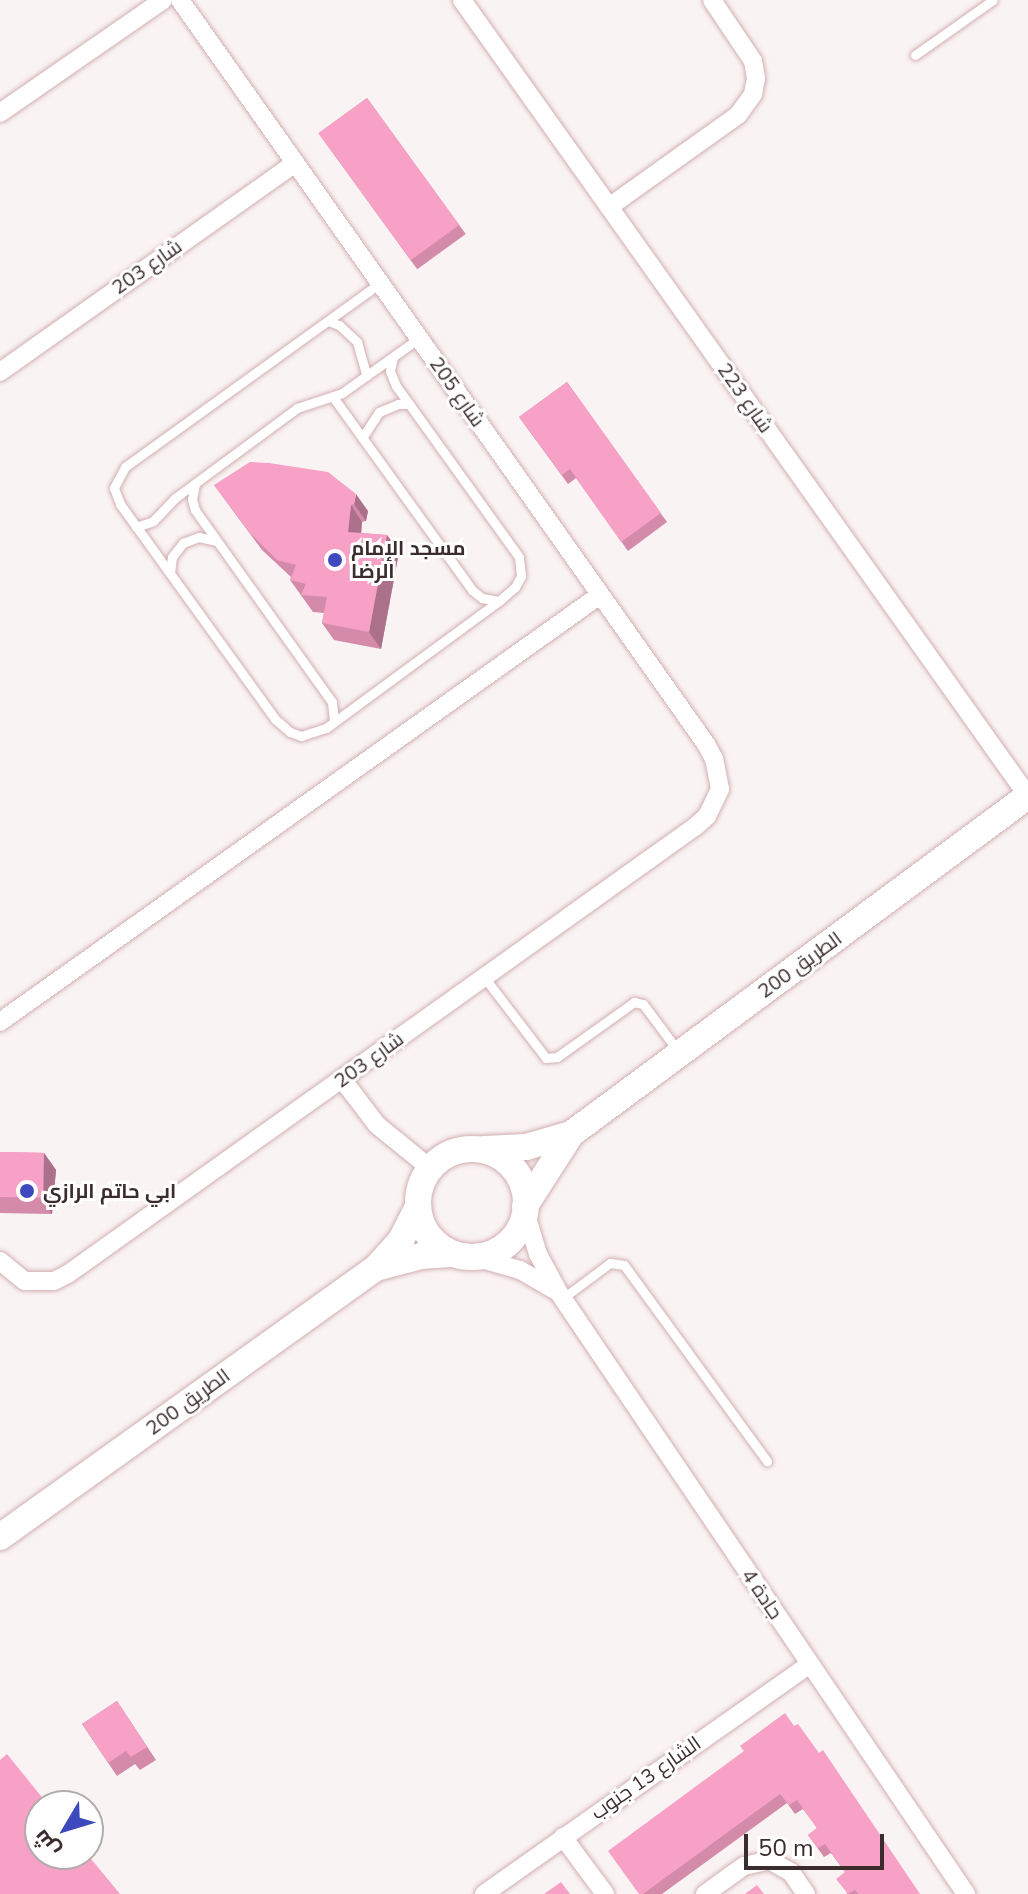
<!DOCTYPE html>
<meta charset="utf-8">
<style>
body{margin:0}
#map{position:relative;width:1028px;height:1894px;overflow:hidden;background:#faf3f3;font-family:"Nunito Sans",Cairo,sans-serif}
div>[style]{position:absolute}
.roads{filter:drop-shadow(0 0 2px #d2afb2) drop-shadow(0 0 2px #d2afb2)}
.service>*{height:9px;margin:-4.5px;padding:0 4.5px;transform-origin:4.5px;border-radius:4.5px;background:#fff}
.minor>*{height:18px;margin:-9px;padding:0 9px;transform-origin:9px;border-radius:9px;background:#fff}
.secondary>*{height:26px;margin:-13px;padding:0 13px;transform-origin:13px;border-radius:13px;background:#fff}
.secondary>.ring{margin:-13px;padding:0;box-sizing:content-box;background:none;border:26px solid #fff;border-radius:50%}
.wall>*{inset:0;background:#d48aa9;transform-origin:0 0}
.shaded-wall>*{inset:0;background:#ac718a}
.building>*{inset:0;background:#f6a1c5;transform-origin:0 0}
.dots>*{width:22px;height:22px;translate:-50% -50%;box-sizing:border-box;border:4px solid #fff;border-radius:50%}
span{translate:-50% -50%;white-space:nowrap;text-align:center;line-height:1.15;-webkit-text-stroke:6px #fff;paint-order:stroke}
.street-label{font-size:20px;color:#3b2d2e}
.poi-label{font-size:20px;color:#3b2d2e;font-weight:700}
.left{translate:0 -50%;text-align:left}
.north{position:absolute;left:24px;top:1790px;width:80px;height:80px;box-sizing:border-box;background:#fff;border:2px solid #b1abab;border-radius:50%;rotate:232deg;font-size:22px;font-weight:700;line-height:32px;text-align:center;color:#3b2d2e}
.north::after{content:'';display:block;margin:auto;width:28px;height:36px;background:#3e49bd;clip-path:polygon(50% 0,100% 100%,50% 72%,0 100%)}
.scale{position:absolute;left:744px;top:1834px;width:140px;height:36px;box-sizing:border-box;border:4px solid #3b2d2e;border-top:0;padding-left:10px;font-size:24px;line-height:28px;white-space:nowrap;color:#3b2d2e;-webkit-text-stroke:6px #fff;paint-order:stroke}
</style>
<div id="map">
<div class="roads">
<div class="service">
<i style="left:915px;top:55px;width:95px;rotate:-35.2deg"></i>
<i style="left:380px;top:283px;width:314px;rotate:144.2deg"></i>
<i style="left:125px;top:467px;width:24px;rotate:118deg"></i>
<i style="left:114px;top:488px;width:17px;rotate:69deg"></i>
<i style="left:120px;top:504px;width:265px;rotate:54.2deg"></i>
<i style="left:275px;top:719px;width:20px;rotate:41deg"></i>
<i style="left:290px;top:732px;width:12px;rotate:20deg"></i>
<i style="left:301px;top:736px;width:26px;rotate:-18deg"></i>
<i style="left:326px;top:728px;width:215px;rotate:-36.3deg"></i>
<i style="left:499px;top:601px;width:21px;rotate:-41deg"></i>
<i style="left:515px;top:587px;width:13px;rotate:-61deg"></i>
<i style="left:521px;top:576px;width:19px;rotate:-96deg"></i>
<i style="left:519px;top:557px;width:211px;rotate:-125.7deg"></i>
<i style="left:396px;top:386px;width:16px;rotate:-112deg"></i>
<i style="left:390px;top:371px;width:14px;rotate:-78deg"></i>
<i style="left:328px;top:321px;width:12px;rotate:20deg"></i>
<i style="left:339px;top:325px;width:25px;rotate:43deg"></i>
<i style="left:357px;top:342px;width:35px;rotate:74deg"></i>
<i style="left:333px;top:397px;width:238px;rotate:54.2deg"></i>
<i style="left:472px;top:590px;width:13px;rotate:39deg"></i>
<i style="left:482px;top:598px;width:17px;rotate:10deg"></i>
<i style="left:362px;top:438px;width:31px;rotate:-57deg"></i>
<i style="left:379px;top:412px;width:21px;rotate:-23deg"></i>
<i style="left:398px;top:404px;width:11px"></i>
<i style="left:195px;top:484px;width:15px;rotate:101deg"></i>
<i style="left:192px;top:499px;width:11px;rotate:75deg"></i>
<i style="left:195px;top:510px;width:236px;rotate:54.5deg"></i>
<i style="left:332px;top:702px;width:20px;rotate:84deg"></i>
<i style="left:136px;top:527px;width:18px;rotate:-19deg"></i>
<i style="left:153px;top:521px;width:32px;rotate:-46deg"></i>
<i style="left:175px;top:498px;width:152px;rotate:-36.4deg"></i>
<i style="left:297px;top:408px;width:47px;rotate:-18.4deg"></i>
<i style="left:342px;top:393px;width:95px;rotate:-35.5deg"></i>
<i style="left:170px;top:573px;width:16px;rotate:-83deg"></i>
<i style="left:172px;top:557px;width:18px;rotate:-52deg"></i>
<i style="left:183px;top:543px;width:17px;rotate:-21deg"></i>
<i style="left:199px;top:537px;width:17px;rotate:13deg"></i>
<i style="left:484px;top:977px;width:102px;rotate:52.6deg"></i>
<i style="left:546px;top:1058px;width:11px;rotate:-5deg"></i>
<i style="left:557px;top:1057px;width:95px;rotate:-35.5deg"></i>
<i style="left:634px;top:1002px;width:9px;rotate:13deg"></i>
<i style="left:643px;top:1004px;width:59px;rotate:53.3deg"></i>
<i style="left:563px;top:1298px;width:59px;rotate:-36.7deg"></i>
<i style="left:610px;top:1263px;width:14px;rotate:8deg"></i>
<i style="left:624px;top:1265px;width:243px;rotate:53.9deg"></i>
</div>
<div class="minor">
<i style="left:462px;top:0;width:977px;rotate:54.59deg"></i>
<i style="left:0;top:113px;width:198px;rotate:-34.7deg"></i>
<i style="left:609px;top:207px;width:158px;rotate:-35.5deg"></i>
<i style="left:738px;top:115px;width:26px;rotate:-54deg"></i>
<i style="left:753px;top:94px;width:16px;rotate:-79deg"></i>
<i style="left:756px;top:78px;width:17px;rotate:-100deg"></i>
<i style="left:753px;top:61px;width:73px;rotate:-123.9deg"></i>
<i style="left:0;top:372px;width:362px;rotate:-35.3deg"></i>
<i style="left:0;top:1022px;width:736px;rotate:-35.44deg"></i>
<i style="left:342px;top:1079px;width:58px;rotate:52.7deg"></i>
<i style="left:377px;top:1125px;width:68px;rotate:39.1deg"></i>
<i style="left:525px;top:1211px;width:45px;rotate:73.2deg"></i>
<i style="left:538px;top:1254px;width:44px;rotate:61.7deg"></i>
<i style="left:559px;top:1293px;width:726px;rotate:55.89deg"></i>
<i style="left:475px;top:1257px;width:47px;rotate:16.1deg"></i>
<i style="left:520px;top:1270px;width:39px;rotate:30deg"></i>
<i style="left:0;top:1261px;width:32px;rotate:39deg"></i>
<i style="left:25px;top:1281px;width:29px"></i>
<i style="left:54px;top:1281px;width:16px;rotate:-27deg"></i>
<i style="left:68px;top:1274px;width:771px;rotate:-35.5deg"></i>
<i style="left:696px;top:826px;width:15px;rotate:-42deg"></i>
<i style="left:707px;top:816px;width:30px;rotate:-64deg"></i>
<i style="left:720px;top:789px;width:31px;rotate:-101deg"></i>
<i style="left:714px;top:759px;width:17px;rotate:-118deg"></i>
<i style="left:706px;top:744px;width:911px;rotate:-125.26deg"></i>
<i style="left:563px;top:1837px;width:71px;rotate:53.6deg"></i>
<i style="left:484px;top:1894px;width:399px;rotate:-35.2deg"></i>
<i style="left:705px;top:1894px;width:48px;rotate:-35.7deg"></i>
<i style="left:744px;top:1866px;width:26px;rotate:-13deg"></i>
<i style="left:769px;top:1860px;width:25px;rotate:29deg"></i>
<i style="left:791px;top:1872px;width:27px;rotate:56deg"></i>
</div>
<div class="secondary">
<i style="left:485px;top:1149px;width:41px;rotate:-2.8deg"></i>
<i style="left:526px;top:1147px;width:47px;rotate:-16.1deg"></i>
<i class="ring" style="left:418px;top:1149px;width:82px;height:82px"></i>
<i style="left:525px;top:1206px;width:85px;rotate:-57.4deg"></i>
<i style="left:571px;top:1134px;width:568px;rotate:-36.49deg"></i>
<i style="left:376px;top:1268px;width:47px;rotate:-14.9deg"></i>
<i style="left:421px;top:1256px;width:32px;rotate:-4deg"></i>
<i style="left:0;top:1537px;width:462px;rotate:-35.6deg"></i>
<i style="left:376px;top:1268px;width:38px;rotate:-48deg"></i>
<i style="left:401px;top:1240px;width:38px;rotate:-63deg"></i>
</div>
</div>
<div class="wall">
<i style="left:367px;top:98px;width:168px;height:60px;rotate:54deg"></i>
<i style="clip-path:polygon(567px 382px,667px 522px,628px 551px,576px 478px,568px 484px,519px 417px)"></i>
<i style="clip-path:polygon(269px 463px,368px 511px,366px 521px,362px 522px,361px 533px,387px 535px,399px 552px,381px 649px,334px 640px,322px 623px,324px 613px,313px 612px,290px 580px,291px 577px,262px 550px,214px 485px)"></i>
<i style="clip-path:polygon(0 1152px,44px 1153px,56px 1170px,52px 1214px,0 1213px)"></i>
<i style="clip-path:polygon(117px 1701px,156px 1760px,140px 1770px,135px 1764px,117px 1776px,82px 1724px)"></i>
<i style="clip-path:polygon(744px 1751px,920px 1894px,847px 1894px,845px 1872px,831px 1853px,824px 1857px,808px 1835px,817px 1828px,803px 1809px,795px 1814px,787px 1803px,662px 1894px,639px 1894px)"></i>
</div>
<div class="shaded-wall">
<i style="clip-path:polygon(356px 494px,368px 511px,366px 521px,354px 504px)"></i>
<i style="clip-path:polygon(351px 505px,362px 522px,360px 549px,348px 532px)"></i>
<i style="clip-path:polygon(387px 535px,399px 552px,381px 649px,369px 632px)"></i>
<i style="clip-path:polygon(44px 1153px,56px 1170px,52px 1214px,40px 1197px)"></i>
</div>
<div class="building">
<i style="left:367px;top:98px;width:157px;height:60px;rotate:54deg"></i>
<i style="clip-path:polygon(567px 382px,661px 513px,621px 542px,570px 469px,562px 475px,519px 417px)"></i>
<i style="clip-path:polygon(250px 462px,269px 463px,328px 472px,356px 494px,354px 504px,351px 505px,348px 532px,387px 535px,369px 632px,322px 623px,327px 597px,301px 595px,306px 584px,290px 580px,296px 565px,277px 560px,250px 533px,214px 485px)"></i>
<i style="left:0;top:1152px;width:44px;height:45px;rotate:1deg"></i>
<i style="clip-path:polygon(117px 1701px,147px 1747px,131px 1757px,126px 1751px,108px 1763px,82px 1724px)"></i>
<i style="clip-path:polygon(785px 1713px,794px 1726px,798px 1724px,819px 1753px,823px 1750px,920px 1894px,858px 1894px,855px 1890px,848px 1894px,836px 1879px,845px 1872px,825px 1844px,818px 1848px,808px 1835px,817px 1828px,797px 1800px,789px 1805px,780px 1794px,643px 1894px,639px 1894px,608px 1851px,744px 1751px,740px 1746px)"></i>
<i style="clip-path:polygon(7px 1754px,49px 1806px,40px 1806px,40px 1854px,87px 1854px,120px 1894px,0 1894px,0 1760px)"></i>
<i style="clip-path:polygon(561px 1882px,570px 1894px,544px 1894px)"></i>
<i style="clip-path:polygon(757px 1885px,764px 1894px,745px 1894px)"></i>
</div>
<div class="dots">
<i style="left:335px;top:560px;background:#3e49bd"></i>
<i style="left:27px;top:1191px;background:#3e49bd"></i>
</div>
<div class="street-label">
<span style="left:147px;top:267px;rotate:-35deg">شارع 203</span>
<span style="left:457px;top:392px;rotate:55deg">شارع 205</span>
<span style="left:745px;top:398px;rotate:55deg">شارع 223</span>
<span style="left:800px;top:965px;rotate:-36deg">الطريق 200</span>
<span style="left:369px;top:1060px;rotate:-36deg">شارع 203</span>
<span style="left:188px;top:1402px;rotate:-36deg">الطريق 200</span>
<span style="left:762px;top:1594px;rotate:56deg">جادة 4</span>
<span style="left:646px;top:1778px;rotate:-35deg">الشارع 13 جنوب</span>
</div>
<div class="poi-label">
<span class="left" style="left:351px;top:560px">مسجد الإمام<br>الرضا</span>
<span class="left" style="left:43px;top:1191px">ابي حاتم الرازي</span>
</div>
<div class="north">ش</div>
<div class="scale">50 m</div>
</div>
